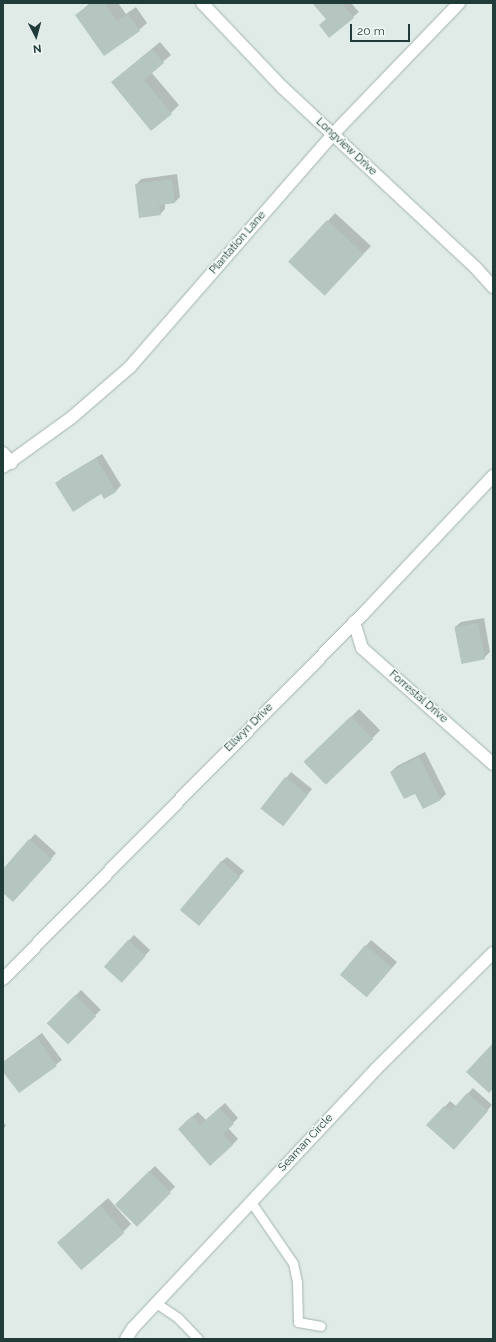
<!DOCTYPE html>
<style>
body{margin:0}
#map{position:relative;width:496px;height:1342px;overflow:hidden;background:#e0ebe8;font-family:Raleway,sans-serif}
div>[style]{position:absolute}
.shadow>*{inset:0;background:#0003;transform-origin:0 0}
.building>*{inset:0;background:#b5c6c1;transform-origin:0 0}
.roads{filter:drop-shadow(0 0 1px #a3b3b0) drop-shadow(0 0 1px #a3b3b0)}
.service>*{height:9px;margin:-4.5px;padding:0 4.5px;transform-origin:4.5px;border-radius:4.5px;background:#fff}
.minor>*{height:12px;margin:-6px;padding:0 6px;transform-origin:6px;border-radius:6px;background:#fff}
span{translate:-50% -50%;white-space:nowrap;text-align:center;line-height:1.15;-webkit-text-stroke:3px #f1f8f5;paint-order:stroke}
.street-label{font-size:11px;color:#203c39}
.frame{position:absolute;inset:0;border:4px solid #203c39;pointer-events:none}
.north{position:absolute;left:16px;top:16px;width:40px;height:40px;-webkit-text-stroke:3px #f1f8f5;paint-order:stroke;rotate:174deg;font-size:11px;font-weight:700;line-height:16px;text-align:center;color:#203c39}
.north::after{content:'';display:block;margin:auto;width:14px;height:18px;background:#203c39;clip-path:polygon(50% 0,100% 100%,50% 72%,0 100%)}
.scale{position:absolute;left:350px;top:24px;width:60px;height:18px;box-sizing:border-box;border:2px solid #203c39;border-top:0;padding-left:5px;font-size:12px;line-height:14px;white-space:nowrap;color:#203c39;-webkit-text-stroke:3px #f1f8f5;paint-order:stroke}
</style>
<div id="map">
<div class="shadow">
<i style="clip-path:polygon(90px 3px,118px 3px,126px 14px,136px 7px,147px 23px,139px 30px,76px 15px)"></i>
<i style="clip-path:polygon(314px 3px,351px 3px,359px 12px,353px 17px,327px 18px)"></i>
<i style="clip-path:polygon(160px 42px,171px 55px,151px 72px,179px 105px,171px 113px,120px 75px)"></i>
<i style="clip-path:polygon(177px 174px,180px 197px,175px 202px,165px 204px,165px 209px,160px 214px,136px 185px,141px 179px)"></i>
<i style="clip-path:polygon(335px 213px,371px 246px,332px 287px,328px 221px)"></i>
<i style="clip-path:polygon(102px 454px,121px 485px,116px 491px,105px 498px,102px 493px,56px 484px,62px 478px)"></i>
<i style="clip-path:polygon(484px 618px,490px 652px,484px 658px,455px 627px,461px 622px)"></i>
<i style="left:359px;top:709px;width:30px;height:76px;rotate:45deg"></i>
<i style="clip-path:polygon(425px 752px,446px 794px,441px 799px,416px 793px,391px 772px,397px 766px)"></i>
<i style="clip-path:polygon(291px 772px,312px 789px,288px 819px,262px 808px)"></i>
<i style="clip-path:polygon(35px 834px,56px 853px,19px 895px,3px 891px,3px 870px)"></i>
<i style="clip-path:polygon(227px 857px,244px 871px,203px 919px,221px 862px)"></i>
<i style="clip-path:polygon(134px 935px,150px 950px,127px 976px,105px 966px)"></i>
<i style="clip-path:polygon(371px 940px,397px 962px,372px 991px,341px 975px)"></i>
<i style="left:81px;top:990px;width:28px;height:47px;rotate:45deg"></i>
<i style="clip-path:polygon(42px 1033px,62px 1060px,19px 1092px,3px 1070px,3px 1062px)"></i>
<i style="clip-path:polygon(473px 1088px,492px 1105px,459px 1143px,428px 1125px,450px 1101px,456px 1106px)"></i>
<i style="clip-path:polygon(225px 1103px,238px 1118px,228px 1128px,238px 1139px,232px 1145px,184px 1123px,198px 1112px,206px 1120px)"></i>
<i style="clip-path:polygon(3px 1123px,6px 1125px,3px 1130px)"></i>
<i style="left:155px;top:1166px;width:29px;height:54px;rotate:46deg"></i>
<i style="clip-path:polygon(108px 1198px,131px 1224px,123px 1232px,58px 1243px)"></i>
</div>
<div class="building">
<i style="clip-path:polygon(92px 3px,104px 3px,117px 21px,128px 14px,140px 31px,104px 56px,75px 15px)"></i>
<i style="clip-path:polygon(312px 3px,342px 3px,354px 18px,329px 38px,319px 25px,326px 19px)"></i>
<i style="clip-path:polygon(152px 49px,164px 63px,144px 80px,172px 114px,151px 131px,111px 82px)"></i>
<i style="clip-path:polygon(172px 179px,175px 203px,159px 205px,161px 215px,139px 218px,135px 184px)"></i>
<i style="left:327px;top:220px;width:50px;height:57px;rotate:43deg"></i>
<i style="clip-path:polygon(96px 458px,116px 492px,104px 499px,101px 494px,73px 512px,55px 483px)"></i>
<i style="left:478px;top:623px;width:37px;height:24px;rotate:79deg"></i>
<i style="left:351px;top:716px;width:32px;height:66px;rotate:46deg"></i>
<i style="clip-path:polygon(419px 757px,441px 800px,423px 809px,415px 794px,404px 799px,390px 772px)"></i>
<i style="left:285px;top:777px;width:29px;height:40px;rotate:38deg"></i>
<i style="clip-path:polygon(29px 839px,52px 859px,13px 902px,3px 893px,3px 869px)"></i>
<i style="left:221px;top:861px;width:25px;height:64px;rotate:40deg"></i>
<i style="left:128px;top:940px;width:24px;height:36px;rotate:42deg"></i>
<i style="left:365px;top:945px;width:35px;height:39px;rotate:40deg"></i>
<i style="left:75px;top:995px;width:30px;height:40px;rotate:45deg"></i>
<i style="clip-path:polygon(37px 1038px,57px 1066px,19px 1093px,3px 1072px,3px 1062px)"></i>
<i style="clip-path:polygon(493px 1043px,493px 1089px,489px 1093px,466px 1072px)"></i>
<i style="clip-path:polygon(467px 1093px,488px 1111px,454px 1150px,426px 1125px,444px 1106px,451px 1111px)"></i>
<i style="clip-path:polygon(219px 1108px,234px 1124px,223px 1134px,233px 1145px,210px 1166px,178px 1129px,192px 1116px,200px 1125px)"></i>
<i style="left:149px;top:1171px;width:31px;height:48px;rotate:45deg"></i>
<i style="left:100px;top:1205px;width:37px;height:57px;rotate:49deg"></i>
</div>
<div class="roads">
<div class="service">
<i style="left:251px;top:1202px;width:74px;rotate:55.5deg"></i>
<i style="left:293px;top:1263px;width:19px;rotate:78deg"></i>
<i style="left:297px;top:1282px;width:40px;rotate:88.6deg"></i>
<i style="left:298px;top:1322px;width:23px;rotate:10deg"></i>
<i style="left:156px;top:1303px;width:27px;rotate:34deg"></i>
<i style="left:178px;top:1318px;width:29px;rotate:46deg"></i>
</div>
<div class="minor">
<i style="left:202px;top:3px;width:116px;rotate:46.4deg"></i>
<i style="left:282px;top:87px;width:264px;rotate:43deg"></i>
<i style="left:475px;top:267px;width:27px;rotate:48deg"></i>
<i style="left:3px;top:453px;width:13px;rotate:51deg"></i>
<i style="left:3px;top:467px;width:84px;rotate:-35.8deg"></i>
<i style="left:71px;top:418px;width:78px;rotate:-40.8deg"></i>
<i style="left:130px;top:367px;width:309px;rotate:-48.9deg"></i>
<i style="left:333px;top:134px;width:182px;rotate:-46.1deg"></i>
<i style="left:354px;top:622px;width:27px;rotate:73deg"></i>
<i style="left:362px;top:648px;width:175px;rotate:41.5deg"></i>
<i style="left:3px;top:979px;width:513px;rotate:-45.4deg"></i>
<i style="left:363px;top:614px;width:190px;rotate:-46.7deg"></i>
<i style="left:126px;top:1339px;width:13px;rotate:-58deg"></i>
<i style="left:133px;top:1328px;width:355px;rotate:-46.8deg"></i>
<i style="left:376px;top:1069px;width:165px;rotate:-44.8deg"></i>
</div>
</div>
<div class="street-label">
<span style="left:346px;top:147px;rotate:43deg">Longview Drive</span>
<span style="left:238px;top:243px;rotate:-49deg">Plantation Lane</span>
<span style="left:418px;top:697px;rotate:41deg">Forrestal Drive</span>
<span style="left:249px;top:728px;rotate:-45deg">Ellwyn Drive</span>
<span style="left:306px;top:1143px;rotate:-47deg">Seaman Circle</span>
</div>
<div class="frame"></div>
<div class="north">N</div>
<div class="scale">20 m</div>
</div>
